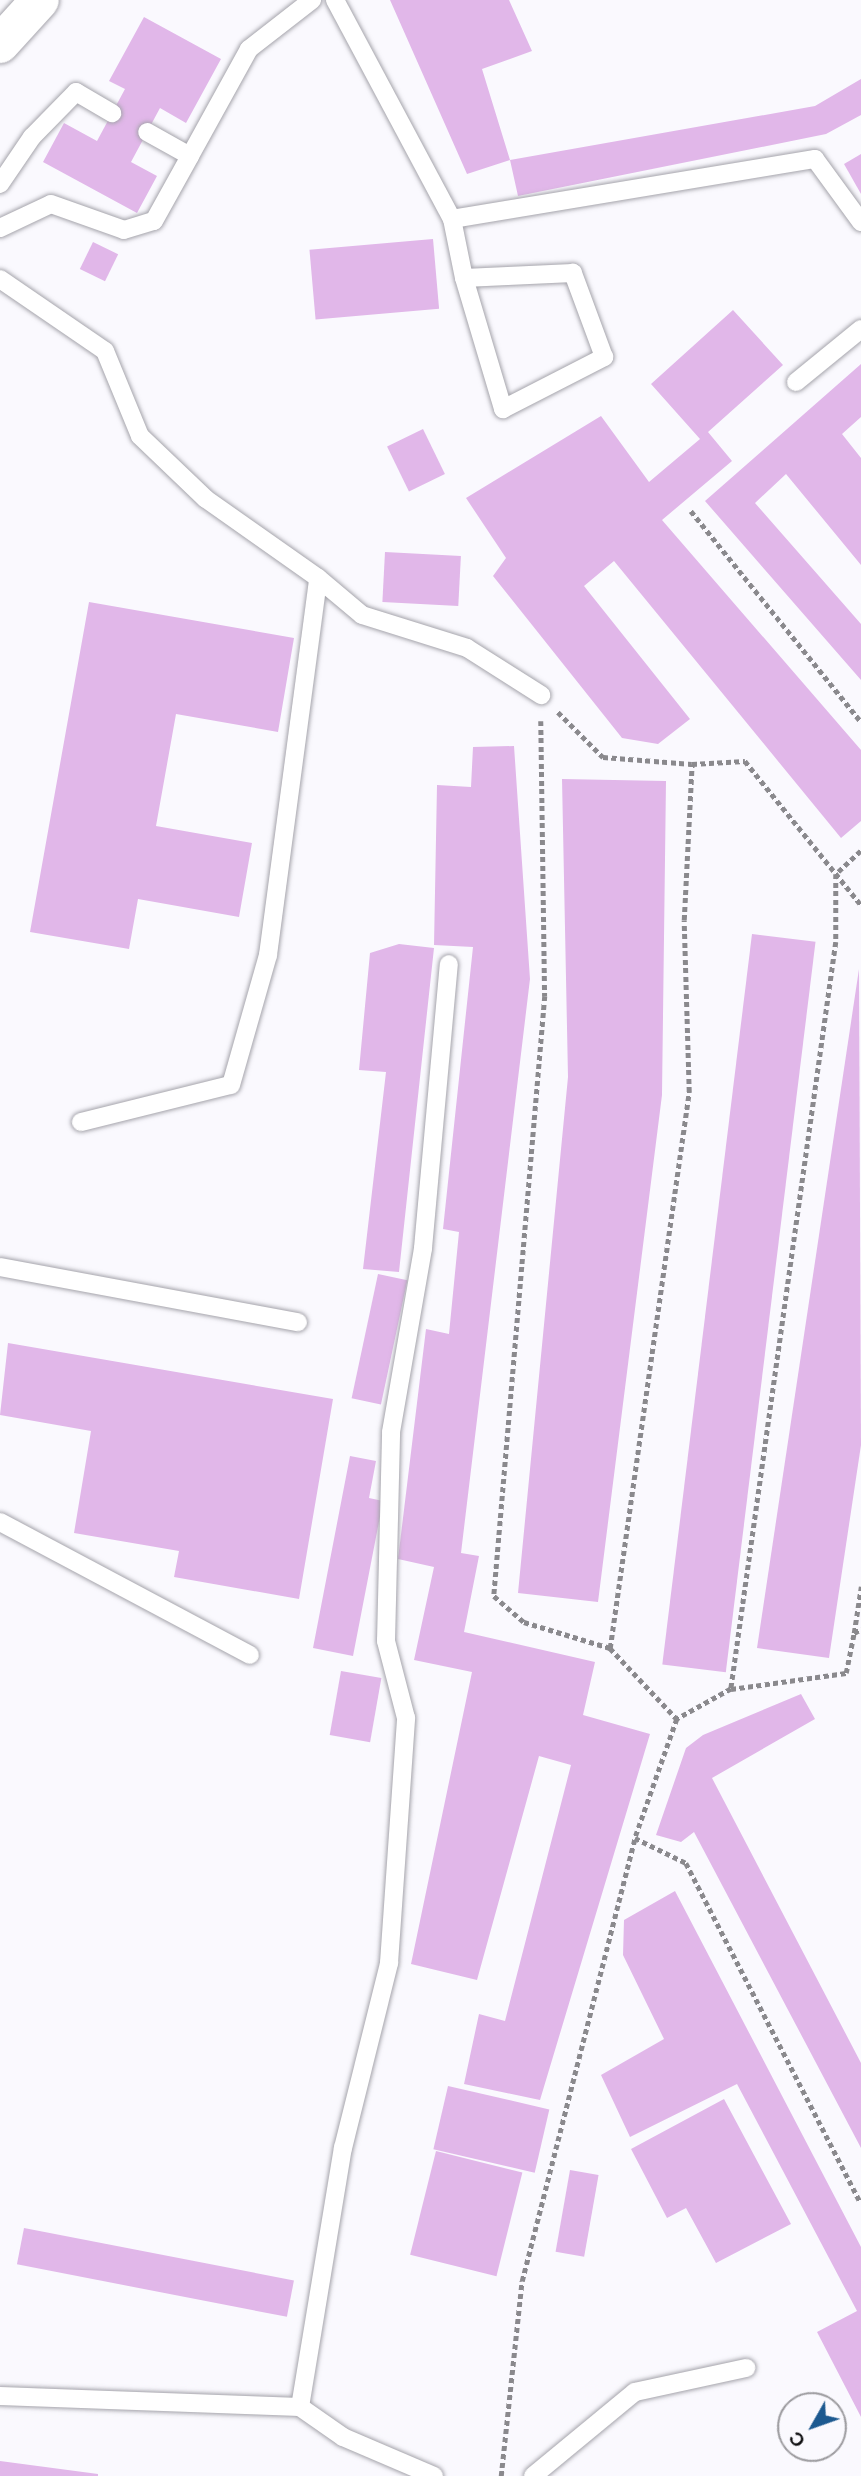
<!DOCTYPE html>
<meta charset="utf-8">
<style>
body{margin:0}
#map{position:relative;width:861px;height:2476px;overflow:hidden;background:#faf9fe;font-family:"DM Sans",sans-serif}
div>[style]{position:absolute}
.building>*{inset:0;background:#e1b7e9;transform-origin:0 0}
.path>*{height:4.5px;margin-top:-2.25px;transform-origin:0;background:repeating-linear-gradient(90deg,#8a898d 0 5px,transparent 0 8.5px)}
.roads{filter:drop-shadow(0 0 2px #a5a4ab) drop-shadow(0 0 2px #a5a4ab)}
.service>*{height:18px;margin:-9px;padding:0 9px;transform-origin:9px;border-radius:9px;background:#fff}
.secondary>*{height:38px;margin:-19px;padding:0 19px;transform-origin:19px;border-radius:19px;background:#fff}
span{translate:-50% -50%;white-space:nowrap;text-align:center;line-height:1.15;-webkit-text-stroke:7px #faf9fe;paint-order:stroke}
.north{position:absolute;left:777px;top:2392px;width:70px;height:70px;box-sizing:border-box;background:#faf9fe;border:2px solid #9c9b9f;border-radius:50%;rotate:230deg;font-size:19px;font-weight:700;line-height:28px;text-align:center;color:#0e0e10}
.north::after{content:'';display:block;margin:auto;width:24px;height:32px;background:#1c5990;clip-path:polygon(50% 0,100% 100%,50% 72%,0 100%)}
</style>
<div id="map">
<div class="building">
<i style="clip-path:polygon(390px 0,509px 0,532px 51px,482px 69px,510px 160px,467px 174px)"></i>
<i style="clip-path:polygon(144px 17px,221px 59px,186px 123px,160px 108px,131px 162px,157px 176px,137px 213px,43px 162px,64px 123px,97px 141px,125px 89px,109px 81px)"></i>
<i style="clip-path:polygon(861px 79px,861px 115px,826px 134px,518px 196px,510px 160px,815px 106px)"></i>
<i style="clip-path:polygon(861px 154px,861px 194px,844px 164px)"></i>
<i style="left:433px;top:239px;width:70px;height:124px;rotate:85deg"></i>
<i style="left:93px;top:242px;width:28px;height:30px;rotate:26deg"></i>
<i style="clip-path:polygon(733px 310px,783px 365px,708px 432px,732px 461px,662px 520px,861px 750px,861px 821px,841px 838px,614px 561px,584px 586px,690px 719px,658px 744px,622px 738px,493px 576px,506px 558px,466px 498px,601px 416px,649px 482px,700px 439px,651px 384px)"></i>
<i style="clip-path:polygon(861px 364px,861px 417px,842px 434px,861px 458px,861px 565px,786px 474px,755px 503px,861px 624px,861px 680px,705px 501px)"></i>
<i style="left:423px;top:429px;width:50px;height:40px;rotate:64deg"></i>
<i style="left:385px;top:552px;width:76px;height:50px;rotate:3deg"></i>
<i style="clip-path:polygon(89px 602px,294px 638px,278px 732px,176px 714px,156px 826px,252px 843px,239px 917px,138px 899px,129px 949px,30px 932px)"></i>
<i style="clip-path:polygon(514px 746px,530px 979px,461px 1553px,479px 1556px,464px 1632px,595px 1662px,583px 1715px,650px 1734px,540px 2100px,464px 2084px,479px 2014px,505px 2021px,571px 1765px,539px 1756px,477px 1980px,411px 1964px,472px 1672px,414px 1660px,434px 1567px,398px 1559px,426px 1329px,449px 1334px,459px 1232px,443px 1229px,473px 947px,434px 945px,437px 785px,471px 787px,473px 747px)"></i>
<i style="clip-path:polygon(562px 779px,666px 781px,662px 1095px,598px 1602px,518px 1593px,568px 1077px)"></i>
<i style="left:752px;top:934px;width:64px;height:736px;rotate:7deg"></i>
<i style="clip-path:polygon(399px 944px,434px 948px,399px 1272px,363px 1269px,386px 1072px,359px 1070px,370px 953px)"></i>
<i style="clip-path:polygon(859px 969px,861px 1445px,829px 1658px,757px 1648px)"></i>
<i style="left:378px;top:1274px;width:30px;height:127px;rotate:12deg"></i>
<i style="clip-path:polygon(8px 1343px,333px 1399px,299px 1599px,174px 1577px,179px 1551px,74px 1533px,91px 1431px,0 1415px)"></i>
<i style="clip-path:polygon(350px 1456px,376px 1461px,369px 1498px,383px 1501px,353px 1656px,313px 1648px)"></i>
<i style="left:341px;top:1671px;width:41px;height:65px;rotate:10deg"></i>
<i style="clip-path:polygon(801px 1694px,815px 1719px,712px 1778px,861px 2063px,861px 2148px,694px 1832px,681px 1842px,656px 1835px,686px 1748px,703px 1735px)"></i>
<i style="clip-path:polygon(675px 1891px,861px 2247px,861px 2417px,817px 2332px,857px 2311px,737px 2084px,630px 2137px,601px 2075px,664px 2039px,623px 1955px,624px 1920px)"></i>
<i style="left:448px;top:2086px;width:104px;height:65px;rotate:13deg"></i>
<i style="clip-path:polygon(724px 2099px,791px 2224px,716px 2263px,686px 2208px,667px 2218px,631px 2149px)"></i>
<i style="left:436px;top:2151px;width:89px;height:107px;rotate:14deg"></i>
<i style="left:570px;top:2170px;width:29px;height:83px;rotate:10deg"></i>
<i style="left:24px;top:2228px;width:275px;height:37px;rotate:11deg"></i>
<i style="clip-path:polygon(0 2461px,98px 2474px,98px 2476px,0 2476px)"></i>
</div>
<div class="path">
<i style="left:691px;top:511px;width:271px;rotate:51.1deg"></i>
<i style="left:558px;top:712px;width:64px;rotate:45deg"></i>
<i style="left:603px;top:757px;width:89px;rotate:4.5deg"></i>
<i style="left:692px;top:764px;width:53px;rotate:-3.2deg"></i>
<i style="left:745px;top:761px;width:185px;rotate:51.1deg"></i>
<i style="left:541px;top:721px;width:275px;rotate:89.2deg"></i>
<i style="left:545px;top:996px;width:602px;rotate:94.86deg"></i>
<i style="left:494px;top:1596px;width:40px;rotate:41deg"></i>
<i style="left:524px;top:1622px;width:90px;rotate:16.8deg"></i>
<i style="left:610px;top:1648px;width:98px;rotate:46.7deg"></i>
<i style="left:861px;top:851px;width:34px;rotate:137deg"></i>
<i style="left:836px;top:874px;width:68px;rotate:90deg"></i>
<i style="left:836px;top:942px;width:754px;rotate:98deg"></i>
<i style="left:731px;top:1689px;width:62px;rotate:150.9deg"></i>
<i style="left:677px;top:1719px;width:126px;rotate:109.4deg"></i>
<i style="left:635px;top:1838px;width:57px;rotate:26.1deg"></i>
<i style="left:686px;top:1863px;width:382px;rotate:62.8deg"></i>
<i style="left:854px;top:1633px;width:47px;rotate:-81.3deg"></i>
<i style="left:610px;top:1648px;width:562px;rotate:-81.91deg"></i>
<i style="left:689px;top:1092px;width:172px;rotate:-91.7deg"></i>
<i style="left:684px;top:920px;width:156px;rotate:-87.1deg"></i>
<i style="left:731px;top:1689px;width:116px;rotate:-7.9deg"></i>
<i style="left:846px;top:1673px;width:41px;rotate:-78.7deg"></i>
<i style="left:854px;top:1633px;width:8px;rotate:-30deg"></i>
<i style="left:501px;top:2476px;width:196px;rotate:-83.9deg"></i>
<i style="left:522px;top:2281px;width:457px;rotate:-75.7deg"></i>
</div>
<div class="roads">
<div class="service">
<i style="left:335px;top:0;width:248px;rotate:61.9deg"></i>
<i style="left:452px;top:219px;width:60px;rotate:78.5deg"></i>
<i style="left:464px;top:278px;width:137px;rotate:73.4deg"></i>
<i style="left:503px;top:409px;width:114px;rotate:-27.2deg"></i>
<i style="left:604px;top:357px;width:90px;rotate:-110.3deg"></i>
<i style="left:573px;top:273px;width:109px;rotate:177.4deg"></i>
<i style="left:190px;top:156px;width:122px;rotate:-61.1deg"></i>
<i style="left:249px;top:49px;width:80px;rotate:-37.9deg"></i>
<i style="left:0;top:184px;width:57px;rotate:-55.8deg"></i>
<i style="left:32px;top:137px;width:63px;rotate:-45.6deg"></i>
<i style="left:76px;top:92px;width:42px;rotate:30.3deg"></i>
<i style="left:452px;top:219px;width:368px;rotate:-9.4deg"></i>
<i style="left:815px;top:159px;width:78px;rotate:53.9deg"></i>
<i style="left:0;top:228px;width:56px;rotate:-25.2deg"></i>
<i style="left:51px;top:204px;width:77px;rotate:19.6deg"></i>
<i style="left:124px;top:230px;width:31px;rotate:-17deg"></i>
<i style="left:154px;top:221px;width:74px;rotate:-61deg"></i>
<i style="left:190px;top:156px;width:49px;rotate:-150.8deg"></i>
<i style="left:0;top:279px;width:127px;rotate:34.4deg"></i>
<i style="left:105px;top:351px;width:92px;rotate:67.6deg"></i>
<i style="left:140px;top:436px;width:91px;rotate:43.7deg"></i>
<i style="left:206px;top:499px;width:137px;rotate:35.2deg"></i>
<i style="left:318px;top:578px;width:57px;rotate:40.1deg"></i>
<i style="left:362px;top:615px;width:110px;rotate:17.4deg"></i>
<i style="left:467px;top:648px;width:88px;rotate:32.4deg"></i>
<i style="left:796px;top:382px;width:84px;rotate:-39.2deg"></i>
<i style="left:81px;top:1122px;width:154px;rotate:-13.9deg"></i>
<i style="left:231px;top:1085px;width:135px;rotate:-74.1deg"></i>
<i style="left:268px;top:955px;width:380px;rotate:-82.4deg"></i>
<i style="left:0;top:1267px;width:303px;rotate:10.5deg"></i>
<i style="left:0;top:1522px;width:283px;rotate:28deg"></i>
<i style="left:0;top:2396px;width:300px;rotate:2.1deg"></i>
<i style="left:300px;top:2407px;width:52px;rotate:34.9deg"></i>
<i style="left:343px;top:2437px;width:99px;rotate:23.2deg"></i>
<i style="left:300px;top:2407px;width:263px;rotate:-80.6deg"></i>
<i style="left:343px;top:2148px;width:191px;rotate:-76deg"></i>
<i style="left:389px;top:1963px;width:246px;rotate:-86deg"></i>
<i style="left:406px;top:1718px;width:80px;rotate:-104.6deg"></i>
<i style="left:386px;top:1641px;width:209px;rotate:-88.6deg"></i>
<i style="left:391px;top:1432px;width:187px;rotate:-80.1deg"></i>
<i style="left:423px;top:1248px;width:285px;rotate:-84.8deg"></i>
<i style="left:533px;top:2476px;width:132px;rotate:-39.5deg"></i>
<i style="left:635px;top:2392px;width:114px;rotate:-12.2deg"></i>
</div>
<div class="secondary">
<i style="left:0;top:44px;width:59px;rotate:-47.7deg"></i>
</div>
</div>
<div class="north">С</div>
</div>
